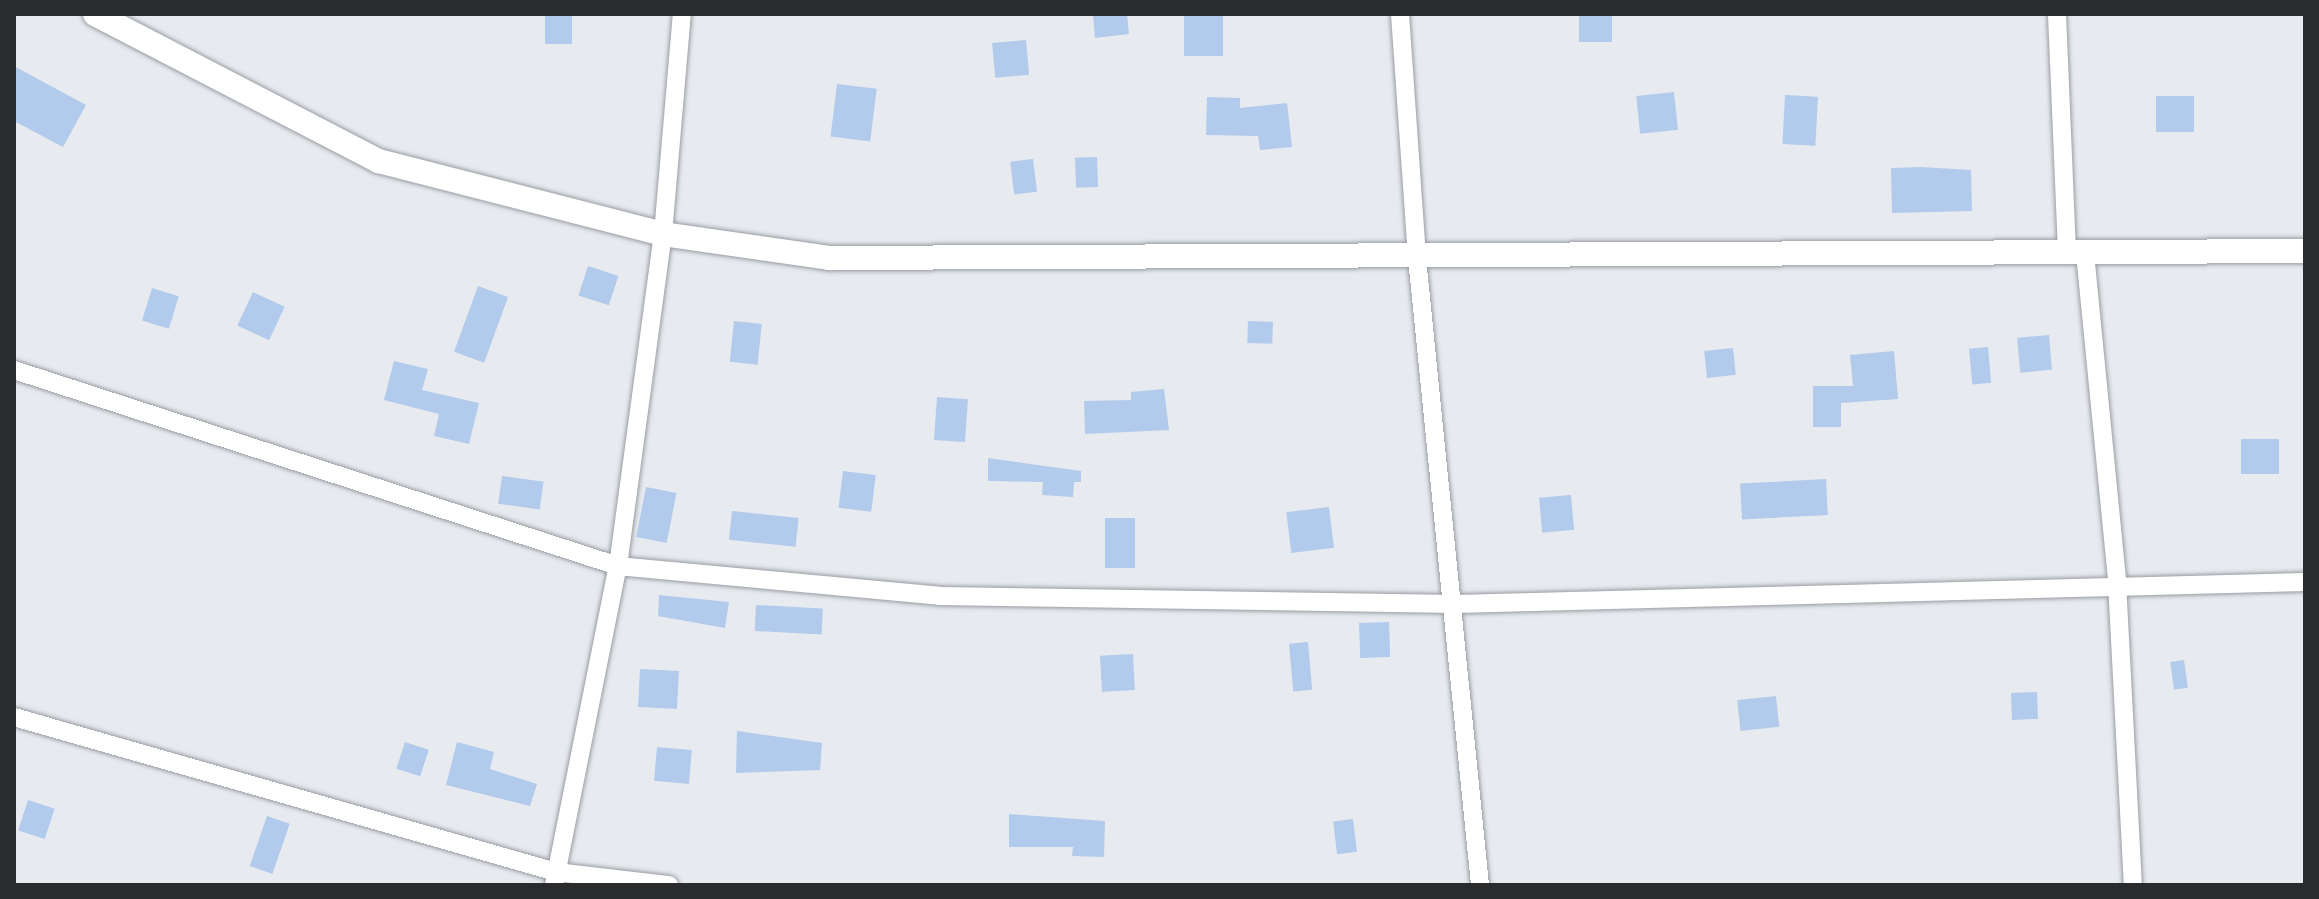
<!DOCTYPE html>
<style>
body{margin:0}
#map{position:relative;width:2319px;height:899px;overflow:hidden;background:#e7ebf0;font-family:"Fira Sans Condensed",sans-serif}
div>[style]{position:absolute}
.building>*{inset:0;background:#b2caeb;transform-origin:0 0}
.roads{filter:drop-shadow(0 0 2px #999da2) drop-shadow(0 0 2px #999da2)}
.minor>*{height:18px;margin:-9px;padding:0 9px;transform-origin:9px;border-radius:9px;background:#fff}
.tertiary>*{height:24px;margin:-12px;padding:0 12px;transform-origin:12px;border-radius:12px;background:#fff}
span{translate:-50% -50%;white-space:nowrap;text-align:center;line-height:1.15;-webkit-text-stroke:6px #fff;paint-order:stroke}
.frame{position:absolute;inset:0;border:16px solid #292b2d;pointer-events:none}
</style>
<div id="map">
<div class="building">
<i style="left:545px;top:14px;width:27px;height:30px"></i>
<i style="clip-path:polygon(1093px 14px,1127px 14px,1129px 34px,1095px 38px)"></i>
<i style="left:1184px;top:14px;width:39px;height:42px"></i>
<i style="left:1579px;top:14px;width:33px;height:28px"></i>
<i style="left:1026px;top:40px;width:35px;height:34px;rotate:85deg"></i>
<i style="clip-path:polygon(14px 66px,86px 105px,63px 147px,14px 121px)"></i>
<i style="left:837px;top:84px;width:40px;height:53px;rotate:7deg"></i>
<i style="left:1674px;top:92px;width:38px;height:38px;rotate:84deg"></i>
<i style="left:1785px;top:95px;width:33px;height:49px;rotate:3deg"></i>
<i style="left:2156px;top:96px;width:38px;height:36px"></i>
<i style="clip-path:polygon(1207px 97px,1240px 98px,1240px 108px,1287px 103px,1292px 147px,1260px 150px,1258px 136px,1206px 135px)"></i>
<i style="left:1097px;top:157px;width:30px;height:22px;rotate:88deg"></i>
<i style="left:1033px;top:159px;width:33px;height:23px;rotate:83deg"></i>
<i style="clip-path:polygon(1921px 167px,1971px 170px,1972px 211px,1892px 213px,1891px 168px)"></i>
<i style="left:588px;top:266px;width:32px;height:31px;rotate:18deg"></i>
<i style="left:478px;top:286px;width:32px;height:70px;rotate:20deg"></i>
<i style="left:152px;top:288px;width:28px;height:34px;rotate:17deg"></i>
<i style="left:253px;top:292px;width:35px;height:37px;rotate:25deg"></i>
<i style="left:734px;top:321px;width:28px;height:41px;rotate:6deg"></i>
<i style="left:1248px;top:321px;width:25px;height:22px;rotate:2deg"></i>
<i style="left:2049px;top:335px;width:35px;height:32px;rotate:85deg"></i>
<i style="left:1988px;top:347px;width:36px;height:19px;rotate:85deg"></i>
<i style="left:1733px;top:348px;width:27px;height:29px;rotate:84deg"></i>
<i style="clip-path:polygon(1894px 351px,1898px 399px,1841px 403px,1841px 427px,1813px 427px,1813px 386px,1853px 386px,1850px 355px)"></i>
<i style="clip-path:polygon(394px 361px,428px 369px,422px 390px,479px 403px,469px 444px,434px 436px,439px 414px,384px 400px)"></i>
<i style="clip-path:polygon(1164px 389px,1169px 430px,1085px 434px,1084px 401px,1131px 400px,1131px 392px)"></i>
<i style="left:937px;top:397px;width:31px;height:43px;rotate:4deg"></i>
<i style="left:2241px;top:439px;width:38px;height:35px"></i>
<i style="clip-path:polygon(988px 458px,1081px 471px,1081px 482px,1074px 482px,1073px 497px,1042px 495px,1043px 482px,988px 481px)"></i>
<i style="left:843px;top:471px;width:33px;height:37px;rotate:7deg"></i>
<i style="left:502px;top:476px;width:42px;height:28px;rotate:8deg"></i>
<i style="left:1826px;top:479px;width:36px;height:86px;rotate:87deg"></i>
<i style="left:646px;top:487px;width:31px;height:51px;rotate:11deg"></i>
<i style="left:1571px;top:495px;width:35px;height:32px;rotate:85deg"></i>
<i style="left:1329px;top:507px;width:41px;height:43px;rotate:83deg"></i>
<i style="left:732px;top:511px;width:67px;height:29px;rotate:6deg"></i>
<i style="left:1105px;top:518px;width:30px;height:50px"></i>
<i style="clip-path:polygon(659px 595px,729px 602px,725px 628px,658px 616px)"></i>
<i style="left:756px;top:605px;width:67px;height:26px;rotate:3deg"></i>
<i style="left:1389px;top:622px;width:35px;height:30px;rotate:88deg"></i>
<i style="left:1308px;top:642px;width:48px;height:19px;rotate:85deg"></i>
<i style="left:1133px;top:654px;width:36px;height:33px;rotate:87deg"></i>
<i style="left:2184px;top:660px;width:28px;height:14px;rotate:82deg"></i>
<i style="left:640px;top:669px;width:39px;height:38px;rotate:3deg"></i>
<i style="left:2037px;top:692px;width:27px;height:26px;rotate:88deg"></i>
<i style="left:1776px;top:696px;width:31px;height:39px;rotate:84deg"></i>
<i style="clip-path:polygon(737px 731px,822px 743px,820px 770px,736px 773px)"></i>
<i style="left:405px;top:742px;width:25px;height:28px;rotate:18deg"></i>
<i style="clip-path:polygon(457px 742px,494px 752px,490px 769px,537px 784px,530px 806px,446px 785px)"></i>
<i style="left:657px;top:747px;width:35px;height:34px;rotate:5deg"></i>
<i style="left:28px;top:800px;width:28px;height:32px;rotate:18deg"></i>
<i style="clip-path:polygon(1009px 814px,1105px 821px,1104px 857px,1072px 856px,1073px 847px,1009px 847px)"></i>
<i style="left:267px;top:816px;width:24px;height:53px;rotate:19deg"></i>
<i style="left:1353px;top:819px;width:33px;height:20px;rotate:83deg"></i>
</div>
<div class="roads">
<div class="minor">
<i style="left:1400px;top:14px;width:245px;rotate:86deg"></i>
<i style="left:1417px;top:258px;width:630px;rotate:84.26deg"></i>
<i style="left:2057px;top:14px;width:240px;rotate:87.6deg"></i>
<i style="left:2085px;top:253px;width:331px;rotate:84.4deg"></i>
<i style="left:2117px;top:582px;width:303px;rotate:87deg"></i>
<i style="left:14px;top:370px;width:635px;rotate:17.98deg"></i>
<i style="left:618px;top:566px;width:322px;rotate:5.3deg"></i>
<i style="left:939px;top:596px;width:516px;rotate:0.89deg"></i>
<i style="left:1455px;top:604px;width:850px;rotate:-1.48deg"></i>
<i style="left:14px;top:717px;width:564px;rotate:15.96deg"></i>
<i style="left:556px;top:872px;width:114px;rotate:6.6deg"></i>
<i style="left:554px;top:885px;width:325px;rotate:-78.7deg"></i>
<i style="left:618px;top:566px;width:335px;rotate:-82.3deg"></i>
<i style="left:663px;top:234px;width:221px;rotate:-85.1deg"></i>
</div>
<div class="tertiary">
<i style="left:95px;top:14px;width:320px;rotate:27.4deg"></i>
<i style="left:379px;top:161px;width:293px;rotate:14.4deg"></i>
<i style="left:663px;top:234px;width:168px;rotate:8.2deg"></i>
<i style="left:829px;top:258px;width:1476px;rotate:-0.27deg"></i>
</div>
</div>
<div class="frame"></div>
</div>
